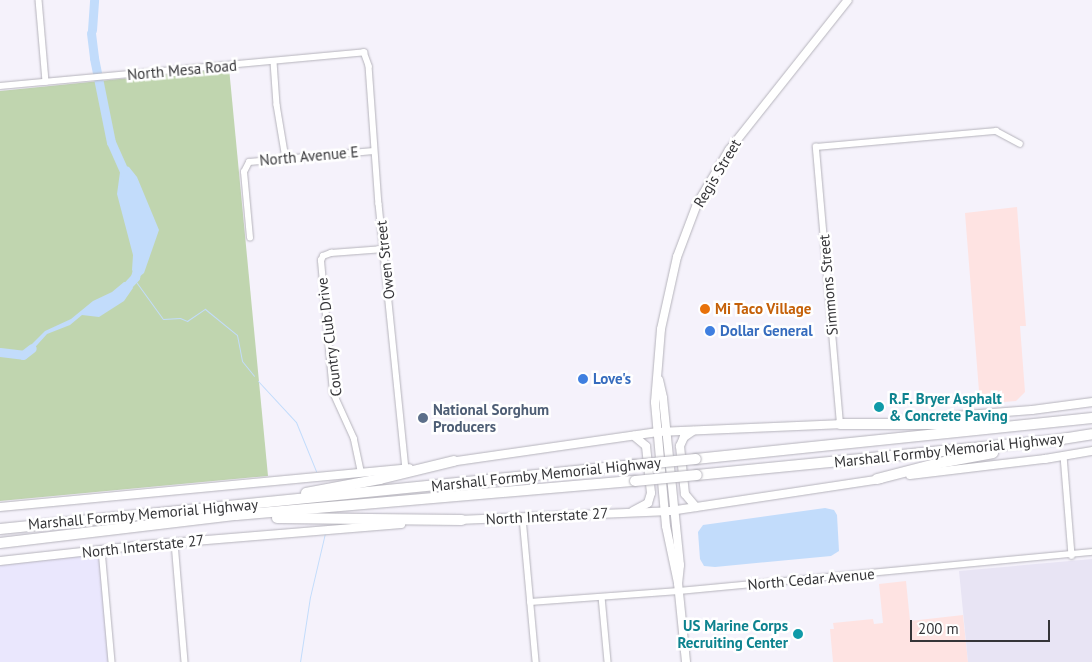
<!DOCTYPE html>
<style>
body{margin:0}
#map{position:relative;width:1092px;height:662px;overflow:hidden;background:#f5f2fb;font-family:"PT Sans",sans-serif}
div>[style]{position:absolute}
.commercial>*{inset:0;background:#eae7fd}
.industrial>*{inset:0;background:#fee3e2}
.built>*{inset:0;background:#e8e4f4}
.green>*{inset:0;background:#c0d5af}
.water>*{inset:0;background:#c2dcfb}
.stream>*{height:1px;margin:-0.5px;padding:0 0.5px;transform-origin:0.5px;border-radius:0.5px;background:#c2dcfb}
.river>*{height:9px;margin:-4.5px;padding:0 4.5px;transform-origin:4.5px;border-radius:4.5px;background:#c2dcfb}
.roads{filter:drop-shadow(0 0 1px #b5b3bb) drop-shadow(0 0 1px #b5b3bb)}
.minor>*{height:5.5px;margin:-2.75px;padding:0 2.75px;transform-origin:2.75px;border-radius:2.75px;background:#fff}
.secondary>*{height:8px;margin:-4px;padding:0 4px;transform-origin:4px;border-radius:4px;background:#fff}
.motorway>*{height:10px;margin:-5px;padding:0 5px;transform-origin:5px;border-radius:5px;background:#fff}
.bridges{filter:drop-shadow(0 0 1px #b5b3bb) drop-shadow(0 0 1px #b5b3bb)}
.motorway-bridge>*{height:10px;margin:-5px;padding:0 5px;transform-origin:5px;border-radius:5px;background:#fff}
.dots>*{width:14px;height:14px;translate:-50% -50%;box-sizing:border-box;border:2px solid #fff;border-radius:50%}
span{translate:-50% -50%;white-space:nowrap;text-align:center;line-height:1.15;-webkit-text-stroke:5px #fff;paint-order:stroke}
.street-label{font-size:15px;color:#353538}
.food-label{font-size:15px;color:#c56008;font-weight:700}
.left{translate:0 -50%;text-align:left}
.shop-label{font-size:15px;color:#366cbe;font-weight:700}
.culture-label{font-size:15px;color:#0d838f;font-weight:700}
.right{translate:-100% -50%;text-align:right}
.service-label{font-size:15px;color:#4e5e75;font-weight:700}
.scale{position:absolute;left:910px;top:620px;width:140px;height:22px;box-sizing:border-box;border:2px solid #353538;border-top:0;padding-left:6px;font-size:15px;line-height:18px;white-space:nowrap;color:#353538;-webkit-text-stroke:4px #fff;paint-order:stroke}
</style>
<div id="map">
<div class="commercial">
<i style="clip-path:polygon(95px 554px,101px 559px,110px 662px,0 662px,0 565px)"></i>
</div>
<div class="industrial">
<i style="clip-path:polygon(1017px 207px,1026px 326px,1020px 326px,1025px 392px,1016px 401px,980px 404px,965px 213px)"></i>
<i style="clip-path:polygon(906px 581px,910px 621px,963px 615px,968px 662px,833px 662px,830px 629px,834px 629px,833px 623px,873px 619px,874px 624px,883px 623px,879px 584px)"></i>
</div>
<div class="built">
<i style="clip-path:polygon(1092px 559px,1092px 662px,968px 662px,959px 571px)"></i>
</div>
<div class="green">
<i style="clip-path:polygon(229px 68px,268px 476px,0 501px,0 91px)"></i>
</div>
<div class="water">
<i style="clip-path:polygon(126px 166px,129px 167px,137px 177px,159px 230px,144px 273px,138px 278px,132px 270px,133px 255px,117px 194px,120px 172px)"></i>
<i style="clip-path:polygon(124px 282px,130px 282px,133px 288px,124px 301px,99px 317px,82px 315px,70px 325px,47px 334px,29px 354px,22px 357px,25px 351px,45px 331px,71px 319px,93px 301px,112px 292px)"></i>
<i style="clip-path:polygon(825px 508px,834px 510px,837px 515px,839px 551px,831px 556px,715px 567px,704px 566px,700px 559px,698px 532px,703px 525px)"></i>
</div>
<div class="stream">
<i style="left:134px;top:279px;width:49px;rotate:54.1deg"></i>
<i style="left:163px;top:319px;width:17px;rotate:-3deg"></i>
<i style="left:180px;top:318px;width:8px;rotate:23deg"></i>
<i style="left:187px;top:321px;width:22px;rotate:-34deg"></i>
<i style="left:205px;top:309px;width:41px;rotate:39.1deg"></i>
<i style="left:237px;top:335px;width:26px;rotate:79deg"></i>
<i style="left:242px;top:361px;width:19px;rotate:51deg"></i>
<i style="left:258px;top:381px;width:56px;rotate:47.2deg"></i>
<i style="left:296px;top:422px;width:53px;rotate:67.8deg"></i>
<i style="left:300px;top:662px;width:66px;rotate:-81.3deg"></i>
<i style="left:310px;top:597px;width:66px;rotate:-76.8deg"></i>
</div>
<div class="river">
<i style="left:92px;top:30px;width:30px;rotate:-86deg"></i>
<i style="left:91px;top:33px;width:25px;rotate:83deg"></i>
<i style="left:94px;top:58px;width:86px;rotate:78.6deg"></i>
<i style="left:111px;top:142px;width:39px;rotate:66deg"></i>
<i style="left:123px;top:290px;width:18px;rotate:-47deg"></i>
<i style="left:135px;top:277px;width:11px;rotate:-75deg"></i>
<i style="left:0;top:352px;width:23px;rotate:7deg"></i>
<i style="left:23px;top:355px;width:11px;rotate:-38deg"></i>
</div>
<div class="roads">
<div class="minor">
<i style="left:39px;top:0;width:82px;rotate:85.1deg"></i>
<i style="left:274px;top:62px;width:43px;rotate:86deg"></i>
<i style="left:277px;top:105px;width:55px;rotate:80.5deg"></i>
<i style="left:0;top:86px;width:366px;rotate:-5.3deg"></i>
<i style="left:364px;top:52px;width:15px;rotate:70deg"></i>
<i style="left:369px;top:66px;width:138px;rotate:85.9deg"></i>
<i style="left:379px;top:204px;width:265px;rotate:84.2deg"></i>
<i style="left:250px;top:238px;width:66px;rotate:-95.2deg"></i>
<i style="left:244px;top:172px;width:11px;rotate:-63deg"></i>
<i style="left:249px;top:162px;width:125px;rotate:-5deg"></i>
<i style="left:840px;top:424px;width:278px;rotate:-95deg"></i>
<i style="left:816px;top:147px;width:181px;rotate:-5.1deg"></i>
<i style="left:996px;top:131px;width:27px;rotate:28deg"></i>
<i style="left:1064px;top:456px;width:100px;rotate:85.4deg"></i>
<i style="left:361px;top:473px;width:35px;rotate:-102deg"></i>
<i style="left:354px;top:439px;width:51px;rotate:-114.5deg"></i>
<i style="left:333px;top:393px;width:133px;rotate:-95.2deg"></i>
<i style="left:321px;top:261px;width:5px;rotate:-68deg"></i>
<i style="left:323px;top:256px;width:9px;rotate:-21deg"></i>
<i style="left:331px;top:253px;width:53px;rotate:-4.3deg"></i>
<i style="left:523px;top:518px;width:145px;rotate:84.8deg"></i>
<i style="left:175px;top:543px;width:119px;rotate:85.2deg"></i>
<i style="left:102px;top:550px;width:112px;rotate:84.9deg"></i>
<i style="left:602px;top:597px;width:65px;rotate:84.7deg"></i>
<i style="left:530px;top:602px;width:149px;rotate:-4.2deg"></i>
<i style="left:679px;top:591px;width:415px;rotate:-5.4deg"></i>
</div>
<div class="secondary">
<i style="left:659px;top:380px;width:18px;rotate:77deg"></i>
<i style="left:663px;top:398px;width:168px;rotate:84.2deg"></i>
<i style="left:680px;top:565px;width:18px;rotate:96deg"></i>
<i style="left:678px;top:583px;width:79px;rotate:84.2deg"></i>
<i style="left:902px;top:420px;width:130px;rotate:-4.4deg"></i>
<i style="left:1032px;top:410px;width:61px;rotate:-7.6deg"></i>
<i style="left:693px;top:431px;width:11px;rotate:146deg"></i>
<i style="left:684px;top:437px;width:10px;rotate:114deg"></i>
<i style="left:680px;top:446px;width:48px;rotate:84.1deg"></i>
<i style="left:685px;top:494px;width:17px;rotate:50deg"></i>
<i style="left:450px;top:462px;width:210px;rotate:-8.2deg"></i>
<i style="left:658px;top:432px;width:186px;rotate:-2.5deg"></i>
<i style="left:910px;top:475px;width:136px;rotate:-6.8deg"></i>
<i style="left:1045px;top:459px;width:48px;rotate:-9.7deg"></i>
<i style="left:0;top:507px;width:411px;rotate:-5.4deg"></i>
<i style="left:633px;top:511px;width:17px;rotate:-28deg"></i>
<i style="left:648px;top:503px;width:10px;rotate:-73deg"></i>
<i style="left:651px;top:493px;width:47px;rotate:-96.1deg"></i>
<i style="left:646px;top:446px;width:16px;rotate:-140deg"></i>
<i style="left:458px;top:520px;width:212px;rotate:-2.4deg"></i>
<i style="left:670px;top:511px;width:213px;rotate:-8.6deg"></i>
<i style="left:0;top:561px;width:147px;rotate:-6.3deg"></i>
<i style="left:146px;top:545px;width:256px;rotate:-4.7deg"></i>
<i style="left:678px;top:583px;width:58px;rotate:-101.9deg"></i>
<i style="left:666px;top:526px;width:124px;rotate:-95.1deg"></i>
<i style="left:655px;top:402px;width:73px;rotate:-85.3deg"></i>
<i style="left:661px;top:329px;width:74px;rotate:-77.5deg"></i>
<i style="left:677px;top:257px;width:57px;rotate:-69.3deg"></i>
<i style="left:697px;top:204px;width:63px;rotate:-59.3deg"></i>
<i style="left:729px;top:150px;width:191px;rotate:-51.6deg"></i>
</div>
<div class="motorway">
<i style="left:840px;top:424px;width:145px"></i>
<i style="left:696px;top:459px;width:398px;rotate:-5.9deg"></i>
<i style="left:697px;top:475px;width:367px;rotate:-5.6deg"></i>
<i style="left:1062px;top:439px;width:30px;rotate:-9deg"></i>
<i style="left:877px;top:479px;width:64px;rotate:-14.5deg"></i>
<i style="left:939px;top:463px;width:55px;rotate:-10.5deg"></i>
<i style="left:306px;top:493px;width:75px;rotate:-10.7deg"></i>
<i style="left:380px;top:479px;width:76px;rotate:-13.7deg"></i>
<i style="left:277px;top:518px;width:185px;rotate:0.6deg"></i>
<i style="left:0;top:529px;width:637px;rotate:-5.76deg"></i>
<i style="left:0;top:543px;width:238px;rotate:-6.8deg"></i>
<i style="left:236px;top:515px;width:400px;rotate:-4.9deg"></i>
</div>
</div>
<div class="bridges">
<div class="motorway-bridge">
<i style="left:634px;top:465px;width:62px;rotate:-5.5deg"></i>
<i style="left:635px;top:481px;width:62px;rotate:-5.5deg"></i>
</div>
</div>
<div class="dots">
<i style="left:705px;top:309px;background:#e8710a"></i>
<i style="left:710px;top:331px;background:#3f7fe0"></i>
<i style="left:583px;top:379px;background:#3f7fe0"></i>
<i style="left:879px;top:407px;background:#0f9aa8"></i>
<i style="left:423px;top:418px;background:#5c6f8a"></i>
<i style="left:798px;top:634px;background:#0f9aa8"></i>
</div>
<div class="street-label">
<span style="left:182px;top:70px;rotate:-5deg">North Mesa Road</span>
<span style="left:309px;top:156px;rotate:-5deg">North Avenue E</span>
<span style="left:717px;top:173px;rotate:-59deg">Regis Street</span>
<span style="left:385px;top:260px;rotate:-96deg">Owen Street</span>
<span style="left:828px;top:285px;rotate:-95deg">Simmons Street</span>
<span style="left:329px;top:337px;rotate:-97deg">Country Club Drive</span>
<span style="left:949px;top:450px;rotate:-6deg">Marshall Formby Memorial Highway</span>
<span style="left:546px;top:474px;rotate:-6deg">Marshall Formby Memorial Highway</span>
<span style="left:143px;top:514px;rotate:-5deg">Marshall Formby Memorial Highway</span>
<span style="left:547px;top:516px;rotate:-3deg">North Interstate 27</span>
<span style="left:143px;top:546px;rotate:-6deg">North Interstate 27</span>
<span style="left:811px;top:579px;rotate:-5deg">North Cedar Avenue</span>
</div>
<div class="food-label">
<span class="left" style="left:715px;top:309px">Mi Taco Village</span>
</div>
<div class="shop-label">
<span class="left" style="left:720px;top:331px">Dollar General</span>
<span class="left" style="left:593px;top:379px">Love's</span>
</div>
<div class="culture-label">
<span class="left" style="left:889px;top:407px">R.F. Bryer Asphalt<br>&amp; Concrete Paving</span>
<span class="right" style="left:788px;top:634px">US Marine Corps<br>Recruiting Center</span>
</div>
<div class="service-label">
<span class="left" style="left:433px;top:418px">National Sorghum<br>Producers</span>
</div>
<div class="scale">200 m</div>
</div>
